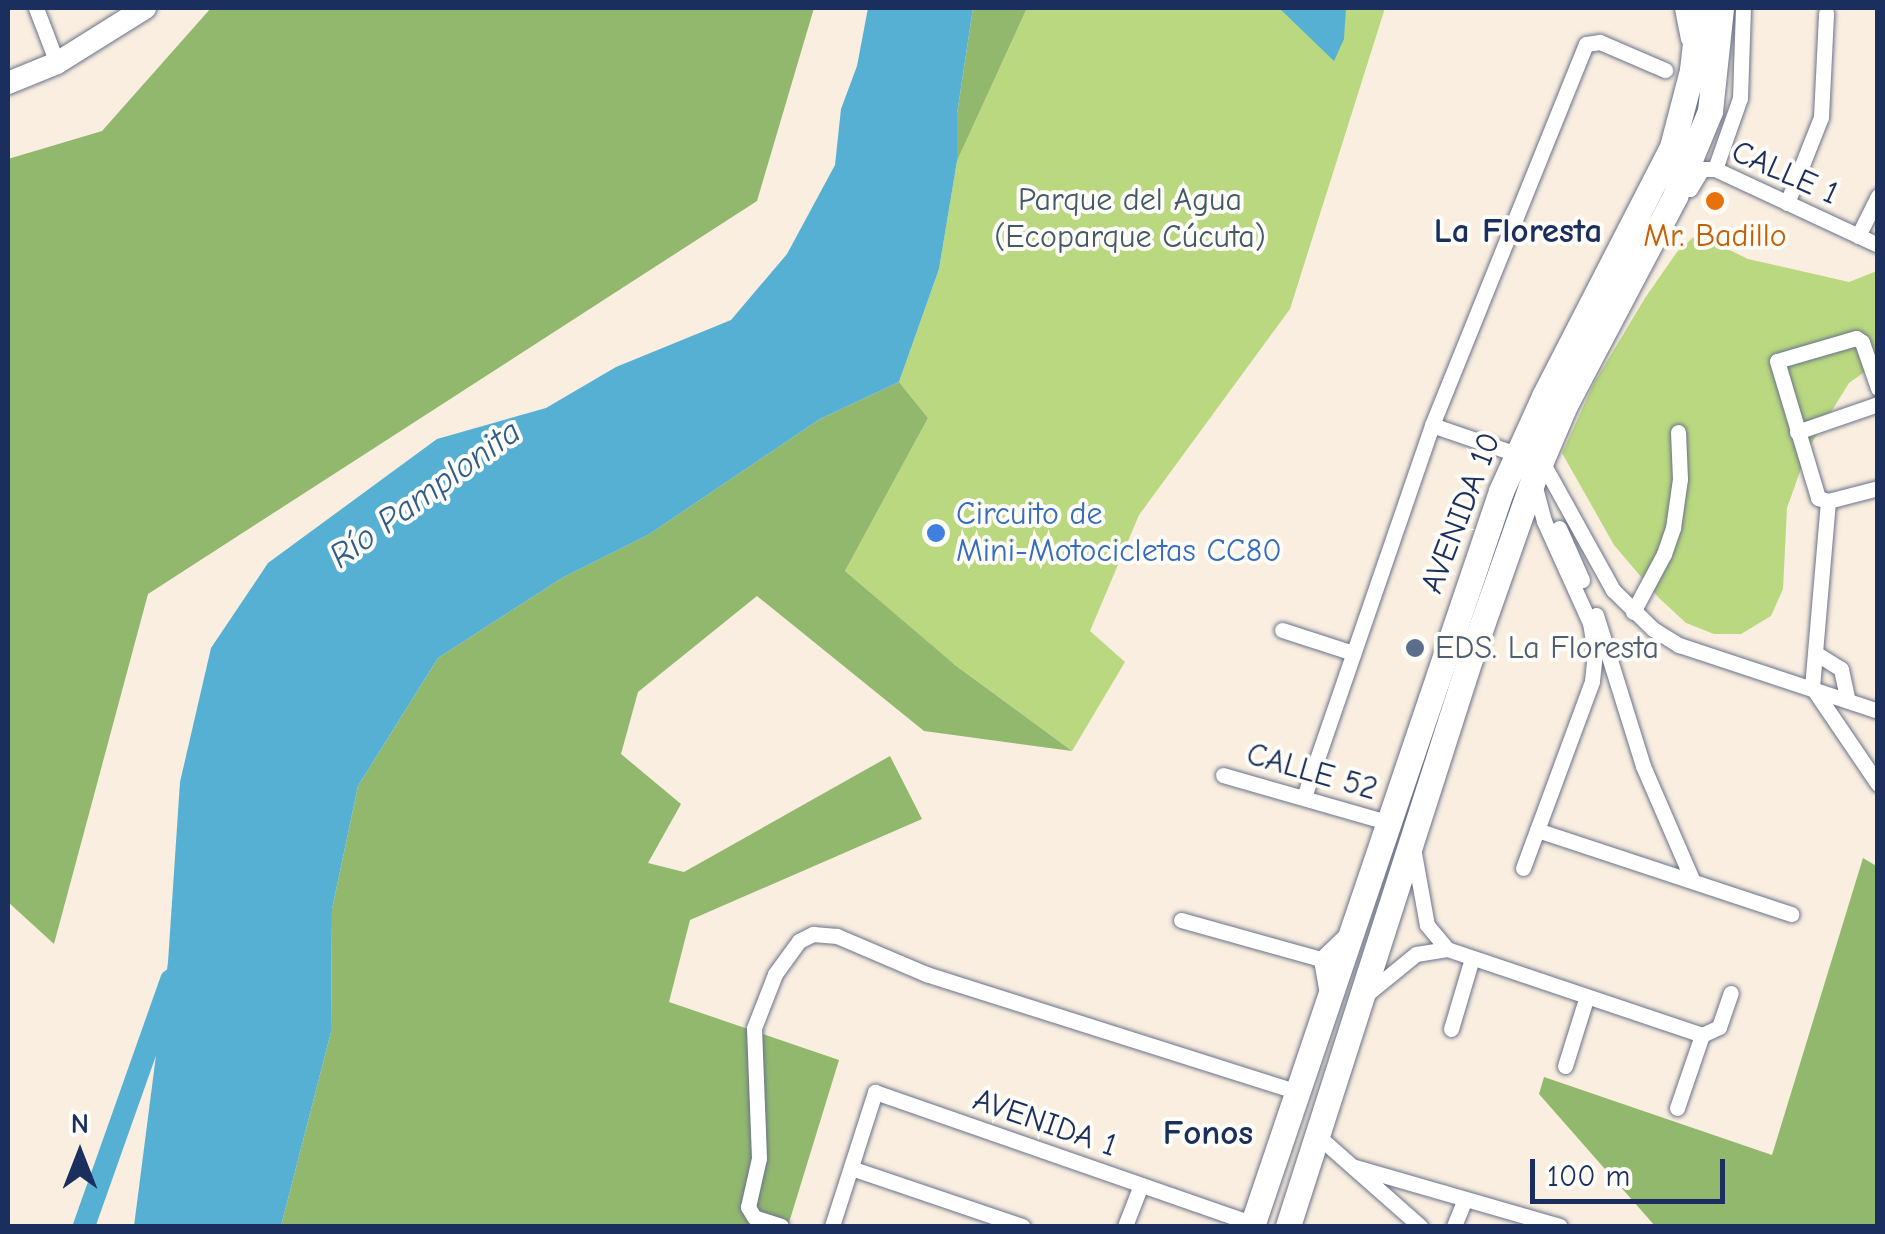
<!DOCTYPE html>
<meta charset="utf-8">
<style>
body{margin:0}
#map{position:relative;width:1885px;height:1234px;overflow:hidden;background:#f9eedf;font-family:"Comic Neue",sans-serif}
div>[style]{position:absolute}
.green>*{inset:0;background:#b9d87f}
.forest>*{inset:0;background:#92b86e}
.water>*{inset:0;background:#56b0d4}
.river>*{height:22px;margin:-11px;padding:0 11px;transform-origin:11px;border-radius:11px;background:#56b0d4}
.roads{filter:drop-shadow(0 0 2px #69728b) drop-shadow(0 0 2px #69728b)}
.street>*{height:15px;margin:-7.5px;padding:0 7.5px;transform-origin:7.5px;border-radius:7.5px;background:#fff}
.secondary>*{height:22px;margin:-11px;padding:0 11px;transform-origin:11px;border-radius:11px;background:#fff}
.primary>*{height:25px;margin:-12.5px;padding:0 12.5px;transform-origin:12.5px;border-radius:12.5px;background:#fff}
.dots>*{width:28px;height:28px;translate:-50% -50%;box-sizing:border-box;border:5px solid #fdfcf7;border-radius:50%}
span{translate:-50% -50%;white-space:nowrap;text-align:center;line-height:1.15;-webkit-text-stroke:8px #fdfcf7;paint-order:stroke}
.street-label{font-size:32px;color:#1b2f5e}
.park-label{font-size:32px;color:#425966}
.food-label{font-size:32px;color:#c56008}
.shop-label{font-size:32px;color:#366cbe}
.left{translate:0 -50%;text-align:left}
.service-label{font-size:32px;color:#4e5e75}
.neighbourhood-label{font-size:35px;color:#1b2f5e;font-weight:700}
.water-label{font-size:35px;color:#305c87;font-style:italic}
.frame{position:absolute;inset:0;border:10px solid #1b2f5e;pointer-events:none}
.north{position:absolute;left:30px;top:1104px;width:100px;height:100px;-webkit-text-stroke:8px #fdfcf7;paint-order:stroke;rotate:0deg;font-size:28px;font-weight:700;line-height:40px;text-align:center;color:#1b2f5e}
.north::after{content:'';display:block;margin:auto;width:35px;height:45px;background:#1b2f5e;clip-path:polygon(50% 0,100% 100%,50% 72%,0 100%)}
.scale{position:absolute;left:1530px;top:1159px;width:195px;height:45px;box-sizing:border-box;border:5px solid #1b2f5e;border-top:0;padding-left:12px;font-size:30px;line-height:35px;white-space:nowrap;color:#1b2f5e;-webkit-text-stroke:8px #fdfcf7;paint-order:stroke}
</style>
<div id="map">
<div class="green">
<i style="clip-path:polygon(1027px 8px,1385px 8px,1290px 309px,1139px 515px,1090px 631px,1125px 662px,1072px 751px,951px 662px,845px 571px,928px 418px,899px 382px,939px 269px,957px 161px)"></i>
<i style="clip-path:polygon(1697px 234px,1748px 259px,1849px 282px,1877px 271px,1877px 363px,1849px 383px,1808px 449px,1787px 508px,1783px 589px,1771px 616px,1741px 634px,1714px 634px,1686px 623px,1659px 598px,1614px 545px,1562px 453px,1594px 383px,1645px 298px,1677px 252px)"></i>
</div>
<div class="forest">
<i style="clip-path:polygon(211px 8px,814px 8px,757px 201px,148px 594px,54px 944px,8px 902px,8px 159px,102px 131px)"></i>
<i style="clip-path:polygon(973px 8px,1027px 8px,957px 161px,957px 114px)"></i>
<i style="clip-path:polygon(899px 382px,928px 418px,845px 571px,955px 665px,1072px 751px,924px 731px,757px 596px,638px 692px,621px 754px,681px 804px,648px 863px,684px 872px,890px 756px,922px 819px,690px 920px,669px 1002px,839px 1060px,788px 1226px,281px 1226px,331px 1032px,332px 909px,358px 786px,438px 658px,562px 578px,648px 535px,820px 419px)"></i>
<i style="clip-path:polygon(1863px 858px,1878px 867px,1877px 1226px,1655px 1226px,1539px 1094px,1544px 1077px,1772px 1155px)"></i>
</div>
<div class="water">
<i style="clip-path:polygon(868px 8px,973px 8px,957px 114px,957px 161px,939px 269px,899px 382px,820px 419px,648px 535px,562px 578px,438px 658px,358px 786px,332px 909px,331px 1032px,281px 1226px,134px 1226px,168px 962px,180px 782px,211px 648px,268px 563px,437px 439px,546px 408px,616px 367px,731px 320px,787px 254px,835px 165px,841px 109px,857px 66px)"></i>
<i style="clip-path:polygon(1279px 8px,1346px 8px,1344px 39px,1334px 61px)"></i>
</div>
<div class="river">
<i style="left:84px;top:1226px;width:261px;rotate:-70.5deg"></i>
</div>
<div class="roads">
<div class="street">
<i style="left:36px;top:8px;width:59px;rotate:69.1deg"></i>
<i style="left:1682px;top:8px;width:31px;rotate:79deg"></i>
<i style="left:1715px;top:169px;width:75px;rotate:-70.6deg"></i>
<i style="left:1740px;top:98px;width:90px;rotate:-88.1deg"></i>
<i style="left:1678px;top:189px;width:12px"></i>
<i style="left:1690px;top:189px;width:23px;rotate:-59deg"></i>
<i style="left:1702px;top:169px;width:13px"></i>
<i style="left:1715px;top:169px;width:180px;rotate:25deg"></i>
<i style="left:1787px;top:203px;width:92px;rotate:-68.4deg"></i>
<i style="left:1821px;top:117px;width:104px;rotate:-87.2deg"></i>
<i style="left:1858px;top:236px;width:45px;rotate:-63.4deg"></i>
<i style="left:1878px;top:388px;width:49px;rotate:-109.2deg"></i>
<i style="left:1862px;top:342px;width:7px;rotate:-146deg"></i>
<i style="left:1856px;top:338px;width:82px;rotate:163.8deg"></i>
<i style="left:1777px;top:361px;width:143px;rotate:73.3deg"></i>
<i style="left:1818px;top:498px;width:10px;rotate:17deg"></i>
<i style="left:1828px;top:501px;width:52px;rotate:-14.6deg"></i>
<i style="left:1432px;top:425px;width:89px;rotate:19deg"></i>
<i style="left:1797px;top:432px;width:86px;rotate:-19.1deg"></i>
<i style="left:1541px;top:460px;width:149px;rotate:61deg"></i>
<i style="left:1613px;top:590px;width:56px;rotate:44.3deg"></i>
<i style="left:1653px;top:629px;width:31px;rotate:32deg"></i>
<i style="left:1679px;top:645px;width:210px;rotate:18.3deg"></i>
<i style="left:1828px;top:501px;width:187px;rotate:94.9deg"></i>
<i style="left:1812px;top:687px;width:117px;rotate:55.8deg"></i>
<i style="left:1559px;top:528px;width:57px;rotate:66.1deg"></i>
<i style="left:1633px;top:612px;width:66px;rotate:-61.9deg"></i>
<i style="left:1664px;top:554px;width:28px;rotate:-71deg"></i>
<i style="left:1673px;top:528px;width:49px;rotate:-81.9deg"></i>
<i style="left:1680px;top:479px;width:47px;rotate:-92.4deg"></i>
<i style="left:1596px;top:615px;width:158px;rotate:72.7deg"></i>
<i style="left:1643px;top:766px;width:123px;rotate:66.6deg"></i>
<i style="left:1282px;top:630px;width:75px;rotate:17.9deg"></i>
<i style="left:1817px;top:654px;width:28px;rotate:32deg"></i>
<i style="left:1841px;top:669px;width:30px;rotate:78deg"></i>
<i style="left:1223px;top:775px;width:171px;rotate:16deg"></i>
<i style="left:1304px;top:797px;width:393px;rotate:-71deg"></i>
<i style="left:1432px;top:425px;width:411px;rotate:-68deg"></i>
<i style="left:1586px;top:44px;width:14px;rotate:-8deg"></i>
<i style="left:1600px;top:42px;width:71px;rotate:23.3deg"></i>
<i style="left:1537px;top:830px;width:268px;rotate:18.3deg"></i>
<i style="left:1414px;top:853px;width:73px;rotate:79.8deg"></i>
<i style="left:1427px;top:925px;width:31px;rotate:50deg"></i>
<i style="left:1523px;top:868px;width:199px;rotate:-69.7deg"></i>
<i style="left:1592px;top:681px;width:27px;rotate:-84deg"></i>
<i style="left:1595px;top:654px;width:31px;rotate:-99deg"></i>
<i style="left:1590px;top:623px;width:112px;rotate:-114.3deg"></i>
<i style="left:1544px;top:521px;width:42px;rotate:-105deg"></i>
<i style="left:1181px;top:920px;width:145px;rotate:15.6deg"></i>
<i style="left:1327px;top:994px;width:36px;rotate:-100deg"></i>
<i style="left:1321px;top:959px;width:36px;rotate:-44deg"></i>
<i style="left:1367px;top:994px;width:63px;rotate:-39.2deg"></i>
<i style="left:1416px;top:954px;width:31px;rotate:-9deg"></i>
<i style="left:1447px;top:949px;width:269px;rotate:18.6deg"></i>
<i style="left:1702px;top:1035px;width:19px;rotate:-25deg"></i>
<i style="left:1719px;top:1027px;width:36px;rotate:-71deg"></i>
<i style="left:1451px;top:1029px;width:74px;rotate:-73.5deg"></i>
<i style="left:1565px;top:1066px;width:73px;rotate:-72.6deg"></i>
<i style="left:1677px;top:1108px;width:77px;rotate:-71.1deg"></i>
<i style="left:1319px;top:1137px;width:135px;rotate:41.4deg"></i>
<i style="left:1355px;top:1167px;width:213px;rotate:16.1deg"></i>
<i style="left:851px;top:1168px;width:181px;rotate:18.7deg"></i>
<i style="left:781px;top:1226px;width:28px;rotate:-162deg"></i>
<i style="left:754px;top:1217px;width:12px;rotate:-121deg"></i>
<i style="left:748px;top:1207px;width:50px;rotate:-77.3deg"></i>
<i style="left:759px;top:1158px;width:130px;rotate:-92.2deg"></i>
<i style="left:754px;top:1028px;width:58px;rotate:-68.7deg"></i>
<i style="left:775px;top:974px;width:41px;rotate:-54deg"></i>
<i style="left:799px;top:941px;width:16px;rotate:-27deg"></i>
<i style="left:813px;top:934px;width:24px;rotate:5deg"></i>
<i style="left:837px;top:936px;width:97px;rotate:23.1deg"></i>
<i style="left:926px;top:974px;width:389px;rotate:17.6deg"></i>
<i style="left:832px;top:1226px;width:141px;rotate:-72.2deg"></i>
<i style="left:875px;top:1092px;width:400px;rotate:19.2deg"></i>
<i style="left:1125px;top:1226px;width:44px;rotate:-68.7deg"></i>
<i style="left:1454px;top:1226px;width:29px;rotate:-68deg"></i>
</div>
<div class="secondary">
<i style="left:8px;top:83px;width:53px;rotate:-22.2deg"></i>
<i style="left:57px;top:63px;width:104px;rotate:-32deg"></i>
</div>
<div class="primary">
<i style="left:1252px;top:1226px;width:776px;rotate:-71.28deg"></i>
<i style="left:1501px;top:491px;width:104px;rotate:-65.6deg"></i>
<i style="left:1544px;top:396px;width:280px;rotate:-62.8deg"></i>
<i style="left:1672px;top:147px;width:80px;rotate:-75.4deg"></i>
<i style="left:1692px;top:70px;width:62px;rotate:-83.6deg"></i>
<i style="left:1288px;top:1226px;width:595px;rotate:-72.2deg"></i>
<i style="left:1470px;top:659px;width:190px;rotate:-70.6deg"></i>
<i style="left:1533px;top:480px;width:82px;rotate:-66.9deg"></i>
<i style="left:1565px;top:405px;width:236px;rotate:-62.2deg"></i>
<i style="left:1675px;top:196px;width:92px;rotate:-67.6deg"></i>
<i style="left:1710px;top:111px;width:104px;rotate:-83.9deg"></i>
</div>
</div>
<div class="dots">
<i style="left:1715px;top:201px;background:#e8710a"></i>
<i style="left:936px;top:533px;background:#3f7fe0"></i>
<i style="left:1415px;top:648px;background:#5c6f8a"></i>
</div>
<div class="street-label">
<span style="left:1785px;top:173px;rotate:24deg">CALLE 1</span>
<span style="left:1461px;top:513px;rotate:-69deg">AVENIDA 10</span>
<span style="left:1312px;top:772px;rotate:16deg">CALLE 52</span>
<span style="left:1045px;top:1123px;rotate:19deg">AVENIDA 1</span>
</div>
<div class="park-label">
<span style="left:1130px;top:219px">Parque del Agua<br>(Ecoparque Cúcuta)</span>
</div>
<div class="food-label">
<span style="left:1715px;top:236px">Mr. Badillo</span>
</div>
<div class="shop-label">
<span class="left" style="left:956px;top:533px">Circuito de<br>Mini-Motocicletas CC80</span>
</div>
<div class="service-label">
<span class="left" style="left:1435px;top:648px">EDS. La Floresta</span>
</div>
<div class="neighbourhood-label">
<span style="left:1518px;top:231px">La Floresta</span>
<span style="left:1208px;top:1133px">Fonos</span>
</div>
<div class="water-label">
<span style="left:425px;top:494px;rotate:-36deg">Río Pamplonita</span>
</div>
<div class="frame"></div>
<div class="north">N</div>
<div class="scale">100 m</div>
</div>
